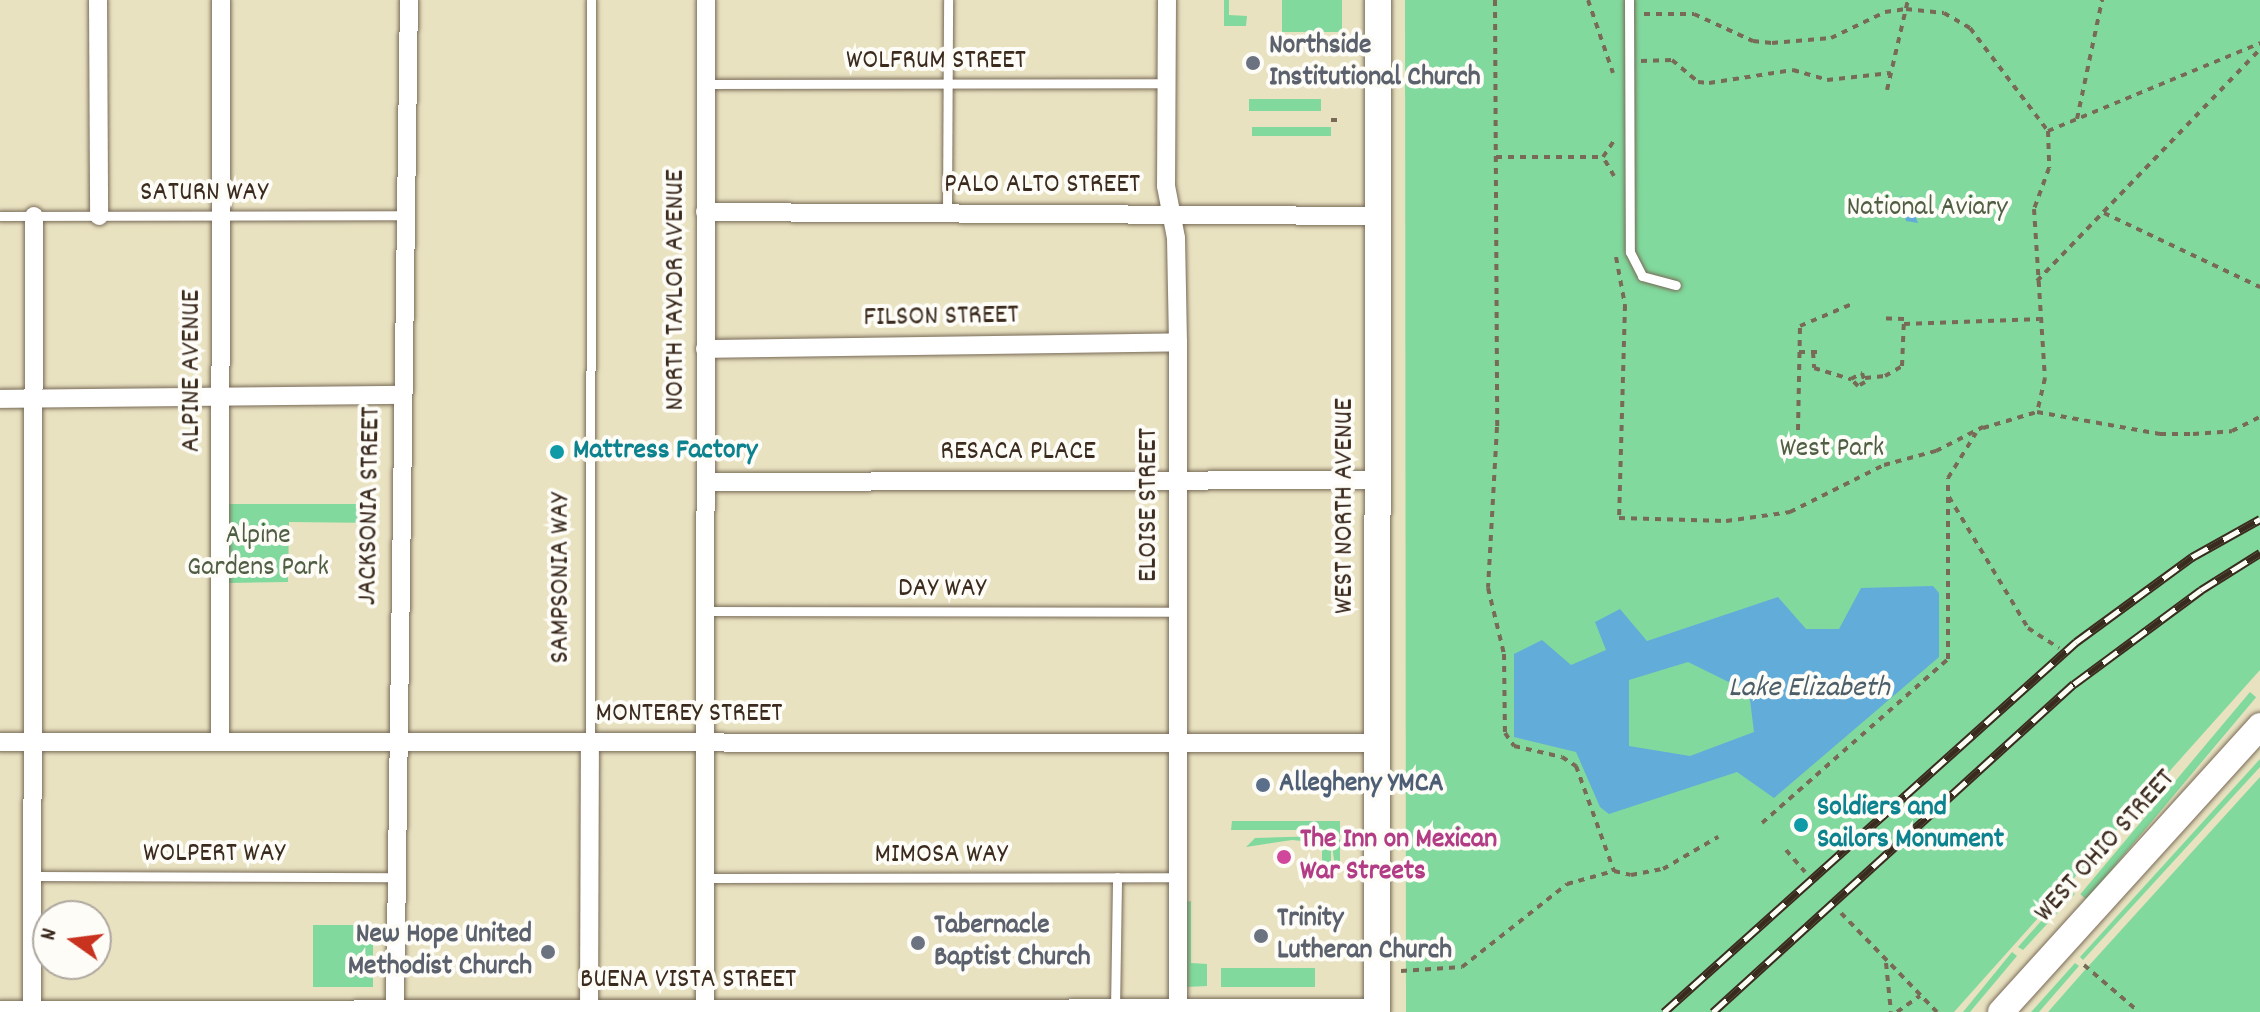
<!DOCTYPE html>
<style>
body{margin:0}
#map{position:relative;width:2260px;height:1012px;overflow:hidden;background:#e9e2c1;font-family:Dekko,sans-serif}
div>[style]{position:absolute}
.green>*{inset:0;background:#81d99d;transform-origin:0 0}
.water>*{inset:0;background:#62acda}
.path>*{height:4px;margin-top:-2px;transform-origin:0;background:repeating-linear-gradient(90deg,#786a57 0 6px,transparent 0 12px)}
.roads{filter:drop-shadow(0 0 2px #786a57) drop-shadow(0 0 2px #786a57)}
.service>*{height:9px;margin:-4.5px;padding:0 4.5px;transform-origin:4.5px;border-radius:4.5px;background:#fff}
.minor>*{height:18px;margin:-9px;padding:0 9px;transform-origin:9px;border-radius:9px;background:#fff}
.secondary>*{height:26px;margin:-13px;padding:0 13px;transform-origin:13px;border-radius:13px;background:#fff}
.rail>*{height:9px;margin-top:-4.5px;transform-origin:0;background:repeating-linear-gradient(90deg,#fdfcf7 0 18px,#3b2a1e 0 36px);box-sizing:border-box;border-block:2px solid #3b2a1e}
.dots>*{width:22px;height:22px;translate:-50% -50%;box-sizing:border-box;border:4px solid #fdfcf7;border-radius:50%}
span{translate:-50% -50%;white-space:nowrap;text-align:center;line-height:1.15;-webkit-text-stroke:8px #fdfcf7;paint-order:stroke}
.worship-label{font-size:28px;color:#5b616d;font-weight:700}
.left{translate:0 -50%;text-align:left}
.right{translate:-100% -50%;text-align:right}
.street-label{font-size:28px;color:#3b2a1e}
.park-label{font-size:28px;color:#505f44}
.culture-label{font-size:28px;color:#0d838f;font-weight:700}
.service-label{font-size:28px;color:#4e5e75;font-weight:700}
.hotel-label{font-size:28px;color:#b23c85;font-weight:700}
.water-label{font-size:30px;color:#4b5e69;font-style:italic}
.north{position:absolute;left:32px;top:900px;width:80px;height:80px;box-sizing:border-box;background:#fdfcf7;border:2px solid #afa8a0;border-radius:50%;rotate:284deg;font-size:22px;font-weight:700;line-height:32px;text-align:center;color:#3b2a1e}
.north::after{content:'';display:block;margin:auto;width:28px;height:36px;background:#c8321e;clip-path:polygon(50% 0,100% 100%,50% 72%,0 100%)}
</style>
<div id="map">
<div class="green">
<i style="clip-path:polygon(1224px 0,1229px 0,1229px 15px,1247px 16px,1246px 26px,1224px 26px)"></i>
<i style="left:1282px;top:0;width:60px;height:32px"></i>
<i style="clip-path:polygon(1405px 0,2260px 0,2260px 670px,1954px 1012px,1406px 1012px)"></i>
<i style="left:1321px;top:99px;width:12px;height:72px;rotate:90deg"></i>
<i style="left:1252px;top:127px;width:79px;height:9px"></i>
<i style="clip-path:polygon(228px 504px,378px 504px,378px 523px,289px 522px,288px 582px,229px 583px)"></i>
<i style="left:2250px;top:692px;width:8px;height:264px;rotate:40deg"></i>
<i style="clip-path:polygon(2260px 759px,2260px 767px,2083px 960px,2080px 957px)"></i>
<i style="clip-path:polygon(2260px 777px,2260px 1012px,2048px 1012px,2084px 971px)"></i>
<i style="clip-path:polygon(1232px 821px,1340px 821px,1340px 867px,1335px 867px,1330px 830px,1231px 830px)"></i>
<i style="clip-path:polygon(1322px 836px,1331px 842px,1331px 867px,1322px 867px,1322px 843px,1292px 840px,1246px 847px,1255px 838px)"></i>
<i style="clip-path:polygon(2069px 890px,2075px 894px,2023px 950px,2018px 947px)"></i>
<i style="clip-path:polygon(1191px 901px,1191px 963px,1207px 964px,1207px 986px,1186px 987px,1185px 902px)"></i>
<i style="left:373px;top:925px;width:62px;height:60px;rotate:90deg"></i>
<i style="clip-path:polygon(2012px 952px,2017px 956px,1970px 1012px,1963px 1012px)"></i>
<i style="clip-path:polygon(2075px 963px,2079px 966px,2039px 1012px,2031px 1012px)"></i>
<i style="left:1221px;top:968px;width:94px;height:19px"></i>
</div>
<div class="water">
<i style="clip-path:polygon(1901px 196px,1909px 199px,1918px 223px,1906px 221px)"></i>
<i style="clip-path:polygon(evenodd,1933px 586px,1939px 593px,1939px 657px,1774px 798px,1737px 772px,1609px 814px,1600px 807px,1576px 752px,1514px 737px,1514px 654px,1542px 640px,1571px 665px,1606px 650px,1595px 622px,1620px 609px,1647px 641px,1778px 597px,1806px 629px,1839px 629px,1861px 588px,1933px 586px,1688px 662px,1749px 692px,1754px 732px,1690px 756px,1629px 746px,1629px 680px,1688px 662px)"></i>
</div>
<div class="path">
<i style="left:1495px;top:0;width:427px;rotate:89.7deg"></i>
<i style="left:1497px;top:427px;width:161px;rotate:93.2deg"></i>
<i style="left:1488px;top:588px;width:68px;rotate:76.4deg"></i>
<i style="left:1504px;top:654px;width:79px;rotate:89.3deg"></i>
<i style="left:1505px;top:733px;width:16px;rotate:55deg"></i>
<i style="left:1514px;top:746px;width:49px;rotate:12.9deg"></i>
<i style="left:1562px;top:757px;width:17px;rotate:33deg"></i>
<i style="left:1576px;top:766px;width:112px;rotate:70.1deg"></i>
<i style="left:1588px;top:0;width:77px;rotate:71.1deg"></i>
<i style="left:1644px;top:14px;width:50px"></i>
<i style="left:1694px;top:14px;width:65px;rotate:24.6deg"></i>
<i style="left:1753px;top:41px;width:19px;rotate:6deg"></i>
<i style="left:1772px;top:43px;width:59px;rotate:-4.8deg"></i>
<i style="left:1831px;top:38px;width:60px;rotate:-25.7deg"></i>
<i style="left:1885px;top:12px;width:21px;rotate:-8deg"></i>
<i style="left:1906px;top:9px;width:38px;rotate:6deg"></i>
<i style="left:1944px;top:13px;width:30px;rotate:30deg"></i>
<i style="left:1970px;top:28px;width:129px;rotate:52.9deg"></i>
<i style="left:2048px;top:131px;width:37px;rotate:88deg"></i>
<i style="left:2049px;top:168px;width:44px;rotate:110.1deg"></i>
<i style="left:2034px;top:209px;width:169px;rotate:86.3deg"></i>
<i style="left:2045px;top:378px;width:35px;rotate:103deg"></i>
<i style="left:1641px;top:61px;width:31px;rotate:-2deg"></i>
<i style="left:1672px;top:60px;width:34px;rotate:40deg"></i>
<i style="left:1698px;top:82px;width:11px;rotate:5deg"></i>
<i style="left:1709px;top:83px;width:85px;rotate:-8.8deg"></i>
<i style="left:1793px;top:70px;width:35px;rotate:16deg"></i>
<i style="left:1827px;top:80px;width:64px;rotate:-6.2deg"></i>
<i style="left:1330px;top:77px;width:12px"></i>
<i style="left:1887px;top:90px;width:92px;rotate:-76.9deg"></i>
<i style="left:2077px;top:119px;width:122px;rotate:-78.1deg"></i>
<i style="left:1331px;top:120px;width:10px"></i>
<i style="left:2048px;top:131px;width:230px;rotate:-22.5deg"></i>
<i style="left:1496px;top:157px;width:107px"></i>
<i style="left:1614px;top:176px;width:22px;rotate:-120deg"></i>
<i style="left:1603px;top:157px;width:23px;rotate:-56deg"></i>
<i style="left:2104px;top:213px;width:173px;rotate:25.4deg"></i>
<i style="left:1616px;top:257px;width:49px;rotate:79.4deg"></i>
<i style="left:1625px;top:305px;width:213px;rotate:91.6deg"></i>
<i style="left:1619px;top:518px;width:107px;rotate:1.6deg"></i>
<i style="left:1726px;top:521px;width:65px;rotate:-8deg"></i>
<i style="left:1790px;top:512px;width:105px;rotate:-26.6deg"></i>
<i style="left:1884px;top:465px;width:54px;rotate:-15.1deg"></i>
<i style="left:1936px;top:451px;width:53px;rotate:-27.1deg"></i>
<i style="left:2037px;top:281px;width:322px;rotate:-46.1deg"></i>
<i style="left:1904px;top:324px;width:135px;rotate:-2.1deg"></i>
<i style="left:1799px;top:352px;width:23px"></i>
<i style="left:1813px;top:352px;width:16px;rotate:86deg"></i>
<i style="left:1814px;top:368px;width:39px;rotate:17deg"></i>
<i style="left:1851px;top:379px;width:13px;rotate:-29deg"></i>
<i style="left:1862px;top:373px;width:9px;rotate:72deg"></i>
<i style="left:1865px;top:382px;width:8px;rotate:150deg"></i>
<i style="left:1858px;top:386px;width:10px;rotate:-135deg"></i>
<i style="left:1865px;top:378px;width:20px;rotate:-6deg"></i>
<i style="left:1885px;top:376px;width:20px;rotate:-30deg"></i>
<i style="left:1902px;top:366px;width:47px;rotate:-87.6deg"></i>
<i style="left:1904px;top:319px;width:23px;rotate:-178deg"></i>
<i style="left:1983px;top:428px;width:56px;rotate:-16.5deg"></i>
<i style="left:2037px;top:412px;width:125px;rotate:10.1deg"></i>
<i style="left:2160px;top:434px;width:33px"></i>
<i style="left:2193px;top:434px;width:39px;rotate:-4deg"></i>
<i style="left:2232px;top:431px;width:31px;rotate:-27deg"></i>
<i style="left:1798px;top:430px;width:104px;rotate:-88.9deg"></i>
<i style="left:1800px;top:326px;width:56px;rotate:-22.9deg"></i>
<i style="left:1949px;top:497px;width:153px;rotate:58.9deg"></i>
<i style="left:2028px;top:628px;width:37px;rotate:33deg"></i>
<i style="left:1762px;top:823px;width:248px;rotate:-41.4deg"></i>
<i style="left:1948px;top:659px;width:181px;rotate:-90deg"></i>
<i style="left:1948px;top:478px;width:53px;rotate:-58.1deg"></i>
<i style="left:1786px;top:850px;width:29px;rotate:49deg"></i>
<i style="left:1322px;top:871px;width:8px"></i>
<i style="left:1841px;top:913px;width:138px;rotate:45.9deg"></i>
<i style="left:1331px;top:946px;width:4px"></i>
<i style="left:1886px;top:963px;width:49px;rotate:84.2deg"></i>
<i style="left:2084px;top:965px;width:72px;rotate:40.5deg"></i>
<i style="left:1401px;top:971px;width:61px;rotate:-3.8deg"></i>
<i style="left:1462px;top:967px;width:134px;rotate:-38.3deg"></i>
<i style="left:1567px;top:884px;width:49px;rotate:-15.5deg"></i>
<i style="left:1614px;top:871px;width:17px;rotate:13deg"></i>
<i style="left:1631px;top:875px;width:33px;rotate:-11deg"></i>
<i style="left:1663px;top:869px;width:64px;rotate:-30.2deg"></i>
<i style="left:1897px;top:1012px;width:28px;rotate:-35deg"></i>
</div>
<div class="roads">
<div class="service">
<i style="left:1629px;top:0;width:252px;rotate:89.8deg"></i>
<i style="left:1630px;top:252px;width:27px;rotate:63deg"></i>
<i style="left:1642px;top:276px;width:35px;rotate:15deg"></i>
<i style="left:706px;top:84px;width:461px;rotate:-0.1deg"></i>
<i style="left:947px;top:213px;width:213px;rotate:-89.7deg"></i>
<i style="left:0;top:216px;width:407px;rotate:-0.1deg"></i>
<i style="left:705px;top:611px;width:473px;rotate:0.1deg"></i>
<i style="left:590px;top:743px;width:743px;rotate:-89.92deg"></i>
<i style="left:33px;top:876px;width:363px;rotate:0.2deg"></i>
<i style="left:705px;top:878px;width:473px;rotate:-0.1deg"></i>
<i style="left:1115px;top:1009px;width:132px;rotate:-89.1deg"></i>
</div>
<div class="minor">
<i style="left:98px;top:0;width:216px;rotate:89.7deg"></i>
<i style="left:1167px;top:0;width:186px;rotate:90.3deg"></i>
<i style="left:1166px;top:186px;width:53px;rotate:79.1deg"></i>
<i style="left:1176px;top:238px;width:104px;rotate:88.9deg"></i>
<i style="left:1178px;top:342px;width:670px;rotate:90deg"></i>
<i style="left:705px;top:212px;width:673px;rotate:0.34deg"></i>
<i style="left:705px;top:349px;width:473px;rotate:-0.8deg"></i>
<i style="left:0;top:399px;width:400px;rotate:-0.6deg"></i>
<i style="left:706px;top:482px;width:673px;rotate:-0.17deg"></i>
<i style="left:0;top:742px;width:1378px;rotate:0.04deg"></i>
<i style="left:220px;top:742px;width:742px;rotate:-89.92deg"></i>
<i style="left:0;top:1010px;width:1377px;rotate:-0.08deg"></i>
<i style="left:32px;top:1012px;width:796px;rotate:-89.86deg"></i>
<i style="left:395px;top:1012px;width:1012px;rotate:-89.21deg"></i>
<i style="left:589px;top:1012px;width:269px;rotate:-89.8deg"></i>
<i style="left:705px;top:1012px;width:1012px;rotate:-89.94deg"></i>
</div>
<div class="secondary">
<i style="left:1377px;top:1012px;width:1012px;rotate:-89.94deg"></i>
<i style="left:2001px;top:1012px;width:386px;rotate:-47.8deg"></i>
</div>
</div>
<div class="rail">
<i style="left:1664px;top:1012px;width:554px;rotate:-41.93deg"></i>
<i style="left:2076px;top:642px;width:144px;rotate:-36.2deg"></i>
<i style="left:2192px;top:557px;width:78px;rotate:-29.2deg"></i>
<i style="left:1713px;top:1012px;width:488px;rotate:-42.3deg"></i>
<i style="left:2074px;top:684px;width:158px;rotate:-36.5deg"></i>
<i style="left:2201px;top:590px;width:70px;rotate:-32.1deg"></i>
</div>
<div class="dots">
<i style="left:1253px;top:63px;background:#6b7280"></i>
<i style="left:557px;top:452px;background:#0f9aa8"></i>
<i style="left:1263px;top:785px;background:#5c6f8a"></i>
<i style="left:1801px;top:825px;background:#0f9aa8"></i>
<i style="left:1284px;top:857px;background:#d1479c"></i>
<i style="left:1261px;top:936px;background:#6b7280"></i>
<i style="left:918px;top:943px;background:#6b7280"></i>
<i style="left:548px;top:952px;background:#6b7280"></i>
</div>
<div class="worship-label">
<span class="left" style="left:1269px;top:63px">Northside<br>Institutional Church</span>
<span class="left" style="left:1277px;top:936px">Trinity<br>Lutheran Church</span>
<span class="left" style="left:934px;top:943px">Tabernacle<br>Baptist Church</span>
<span class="right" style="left:532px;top:952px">New Hope United<br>Methodist Church</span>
</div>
<div class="street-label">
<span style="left:936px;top:62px">WOLFRUM STREET</span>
<span style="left:1042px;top:186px">PALO ALTO STREET</span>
<span style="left:204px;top:194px">SATURN WAY</span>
<span style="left:677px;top:290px;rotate:-90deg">NORTH TAYLOR AVENUE</span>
<span style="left:941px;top:318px;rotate:-1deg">FILSON STREET</span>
<span style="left:193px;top:371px;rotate:-90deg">ALPINE AVENUE</span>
<span style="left:1018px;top:453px">RESACA PLACE</span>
<span style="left:1150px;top:505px;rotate:-90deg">ELOISE STREET</span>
<span style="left:371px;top:506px;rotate:-89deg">JACKSONIA STREET</span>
<span style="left:1346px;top:506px;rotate:-90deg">WEST NORTH AVENUE</span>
<span style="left:562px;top:578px;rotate:-90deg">SAMPSONIA WAY</span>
<span style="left:942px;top:590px">DAY WAY</span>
<span style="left:689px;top:715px">MONTEREY STREET</span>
<span style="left:2106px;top:847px;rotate:-48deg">WEST OHIO STREET</span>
<span style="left:214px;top:855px">WOLPERT WAY</span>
<span style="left:941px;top:856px">MIMOSA WAY</span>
<span style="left:688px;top:981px">BUENA VISTA STREET</span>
</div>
<div class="park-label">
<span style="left:1927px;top:209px">National Aviary</span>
<span style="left:1832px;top:450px">West Park</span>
<span style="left:258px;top:553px">Alpine<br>Gardens Park</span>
</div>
<div class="culture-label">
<span class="left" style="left:573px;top:452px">Mattress Factory</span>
<span class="left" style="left:1817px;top:825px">Soldiers and<br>Sailors Monument</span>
</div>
<div class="service-label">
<span class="left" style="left:1279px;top:785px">Allegheny YMCA</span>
</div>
<div class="hotel-label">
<span class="left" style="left:1300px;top:857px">The Inn on Mexican<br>War Streets</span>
</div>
<div class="water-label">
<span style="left:1809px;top:690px">Lake Elizabeth</span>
</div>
<div class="north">N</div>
</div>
